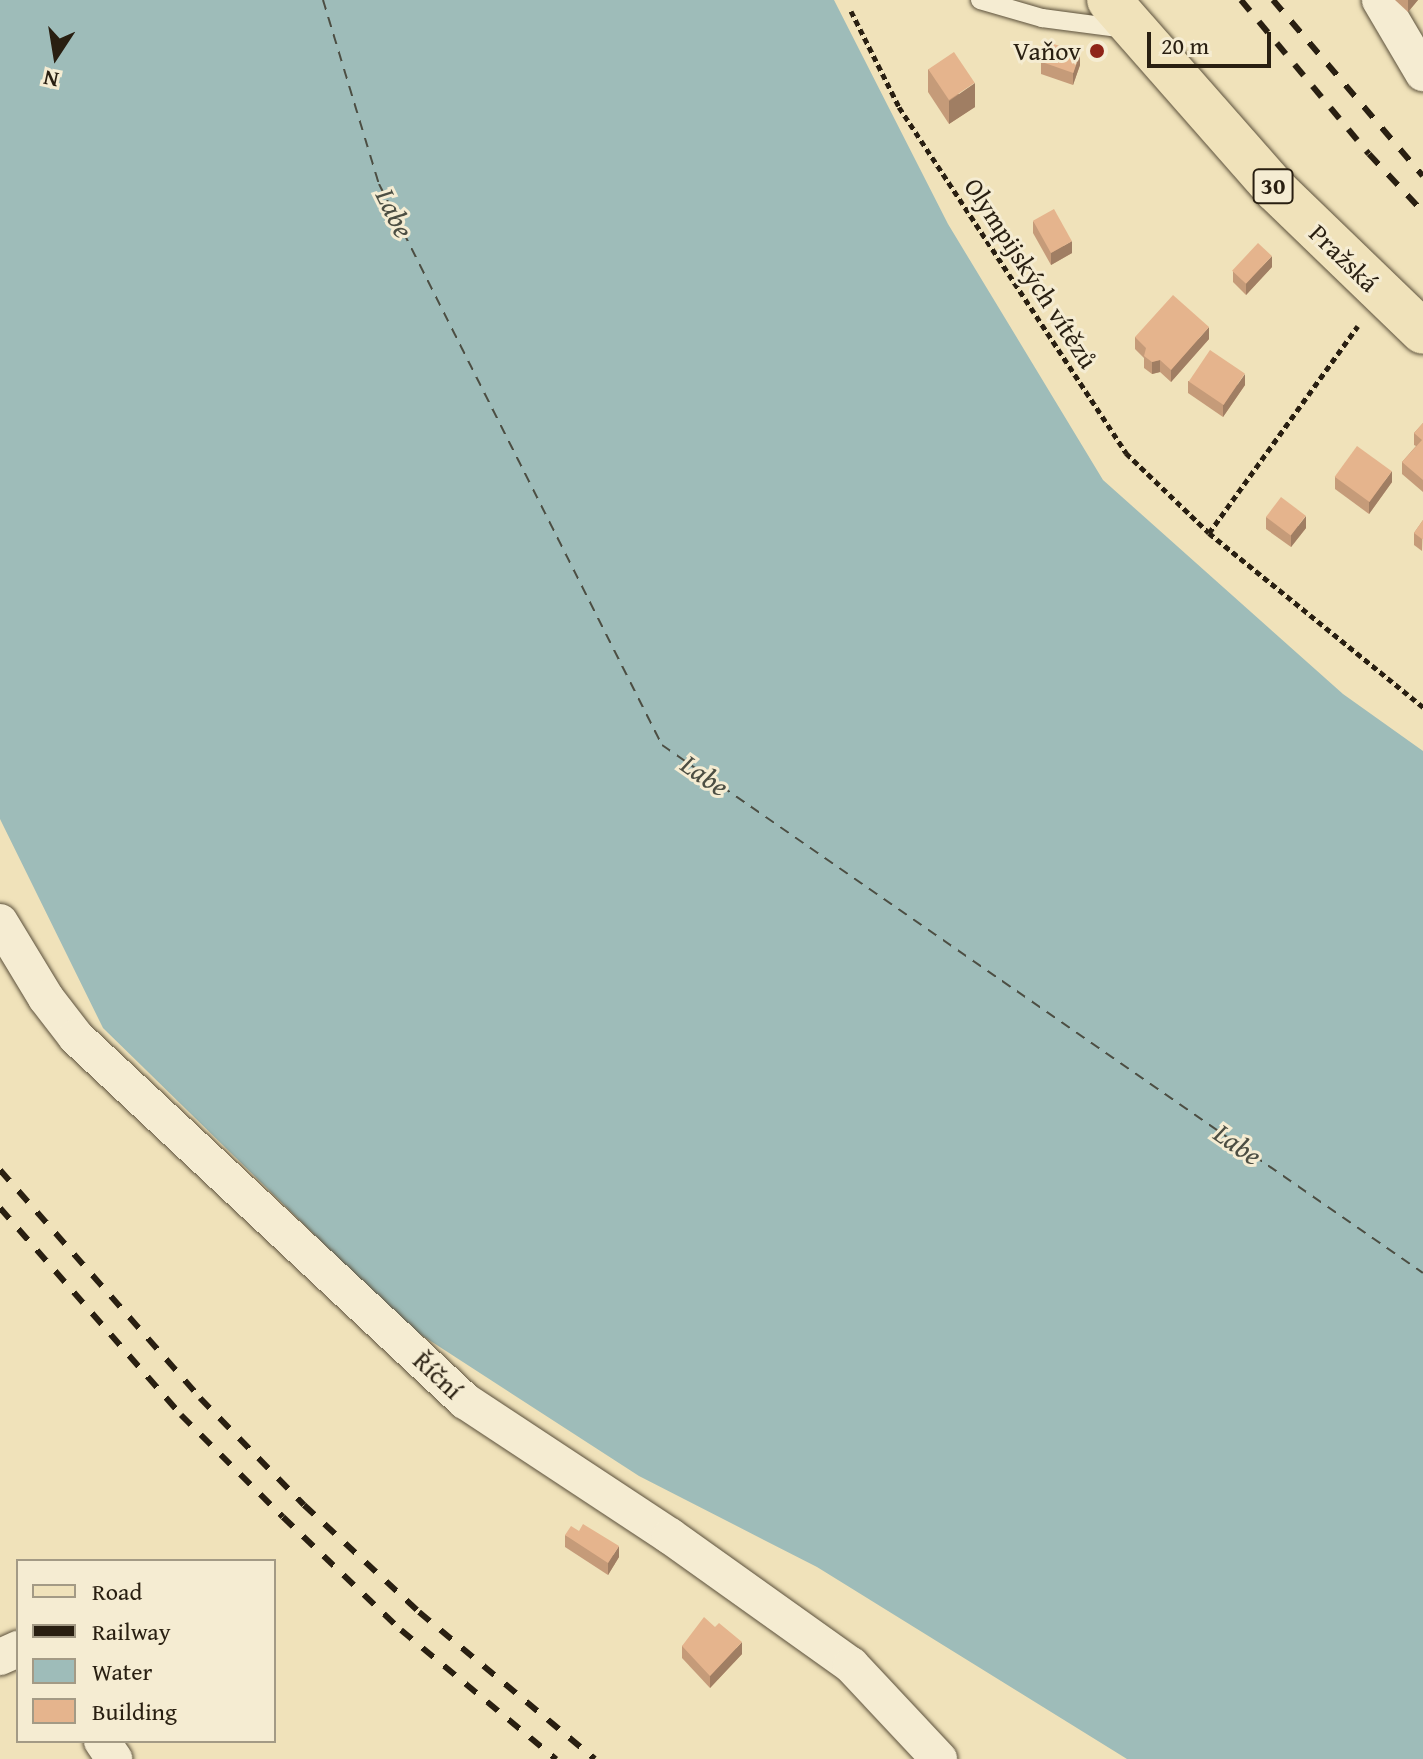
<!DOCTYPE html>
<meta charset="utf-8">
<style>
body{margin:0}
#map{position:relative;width:1423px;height:1759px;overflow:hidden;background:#f0e2ba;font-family:"Gentium Book Plus",serif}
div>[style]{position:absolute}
.water>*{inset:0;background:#9ebcb9}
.ferry>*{height:2px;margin-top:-1px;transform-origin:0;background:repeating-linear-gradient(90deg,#4c4e43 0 10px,transparent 0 18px)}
.path>*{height:5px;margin-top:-2.5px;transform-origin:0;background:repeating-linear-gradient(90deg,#291f11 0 6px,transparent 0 10px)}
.roads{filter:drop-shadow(0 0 2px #5b503b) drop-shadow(0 0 2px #5b503b)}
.service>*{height:18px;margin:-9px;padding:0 9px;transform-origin:9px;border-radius:9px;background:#f5ecd2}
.minor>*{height:36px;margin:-18px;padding:0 18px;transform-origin:18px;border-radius:18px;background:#f5ecd2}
.primary>*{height:44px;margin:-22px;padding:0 22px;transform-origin:22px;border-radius:22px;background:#f0e2ba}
.rail>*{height:6px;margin-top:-3px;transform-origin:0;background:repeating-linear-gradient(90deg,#291f11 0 14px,transparent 0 28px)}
.wall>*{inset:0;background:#c59b79}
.shaded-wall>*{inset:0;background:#a07e63}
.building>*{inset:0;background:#e5b48d;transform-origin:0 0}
.dots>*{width:22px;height:22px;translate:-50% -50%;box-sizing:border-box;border:4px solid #f5ecd2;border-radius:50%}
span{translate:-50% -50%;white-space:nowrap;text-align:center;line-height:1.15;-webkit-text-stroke:6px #f5ecd2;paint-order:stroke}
.shield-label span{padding:2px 6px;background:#f5ecd2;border:2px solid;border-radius:6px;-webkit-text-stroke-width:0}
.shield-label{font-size:24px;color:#291f11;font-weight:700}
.poi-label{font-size:26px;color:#291f11}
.right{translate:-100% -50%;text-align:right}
.street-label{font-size:26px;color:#291f11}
.water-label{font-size:28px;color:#4c4e43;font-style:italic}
.legend{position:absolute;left:16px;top:1559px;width:260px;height:184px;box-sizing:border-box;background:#f5ecd2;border:2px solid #a39a85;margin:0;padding:10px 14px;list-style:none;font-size:24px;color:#291f11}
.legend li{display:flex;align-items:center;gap:16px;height:40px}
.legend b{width:40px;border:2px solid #a39a85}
.north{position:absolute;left:16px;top:16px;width:80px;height:80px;-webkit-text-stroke:6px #f5ecd2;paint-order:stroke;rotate:192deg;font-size:22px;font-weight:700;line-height:32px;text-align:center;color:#291f11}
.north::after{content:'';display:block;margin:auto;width:28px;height:36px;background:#291f11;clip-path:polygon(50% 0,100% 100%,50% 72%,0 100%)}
.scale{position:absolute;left:1147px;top:32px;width:124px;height:36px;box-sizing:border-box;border:4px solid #291f11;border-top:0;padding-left:10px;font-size:24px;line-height:28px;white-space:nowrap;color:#291f11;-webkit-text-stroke:6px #f5ecd2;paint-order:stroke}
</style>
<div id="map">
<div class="water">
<i style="clip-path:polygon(0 0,834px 0,948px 224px,1103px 480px,1343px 694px,1423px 751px,1423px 1759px,1127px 1759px,817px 1567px,639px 1476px,409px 1327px,103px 1028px,0 819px)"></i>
</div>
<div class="ferry">
<i style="left:323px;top:0;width:192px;rotate:73.1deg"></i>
<i style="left:379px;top:184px;width:628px;rotate:63.23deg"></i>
<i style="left:662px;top:745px;width:926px;rotate:34.75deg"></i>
</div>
<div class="path">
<i style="left:851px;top:11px;width:107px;rotate:63.4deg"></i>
<i style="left:899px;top:107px;width:414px;rotate:56.7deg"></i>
<i style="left:1126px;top:453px;width:115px;rotate:43.9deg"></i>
<i style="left:1209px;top:533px;width:276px;rotate:39.1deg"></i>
<i style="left:1209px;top:533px;width:255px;rotate:-54.3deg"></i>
</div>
<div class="roads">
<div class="service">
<i style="left:980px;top:0;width:65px;rotate:16.2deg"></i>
<i style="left:1042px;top:18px;width:85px;rotate:7.5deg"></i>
</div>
<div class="minor">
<i style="left:1380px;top:0;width:85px;rotate:59.5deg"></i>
<i style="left:0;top:922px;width:89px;rotate:58.8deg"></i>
<i style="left:46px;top:998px;width:49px;rotate:52.4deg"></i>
<i style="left:76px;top:1037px;width:533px;rotate:43.1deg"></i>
<i style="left:465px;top:1401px;width:245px;rotate:33.4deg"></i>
<i style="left:670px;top:1536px;width:222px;rotate:35.5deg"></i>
<i style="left:851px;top:1665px;width:129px;rotate:46.9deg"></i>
<i style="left:0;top:1657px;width:20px;rotate:-24deg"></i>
<i style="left:102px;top:1741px;width:22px;rotate:56deg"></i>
</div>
<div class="primary">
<i style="left:1109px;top:0;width:253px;rotate:48.7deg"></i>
<i style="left:1276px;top:190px;width:204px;rotate:44deg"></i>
</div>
</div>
<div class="rail">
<i style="left:1241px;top:0;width:200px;rotate:50.3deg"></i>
<i style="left:1369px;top:154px;width:79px;rotate:47deg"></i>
<i style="left:1273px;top:0;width:231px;rotate:49.6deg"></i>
<i style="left:0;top:1170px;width:303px;rotate:48.7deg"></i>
<i style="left:200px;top:1398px;width:149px;rotate:45.8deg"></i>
<i style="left:304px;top:1505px;width:157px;rotate:42.9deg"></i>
<i style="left:419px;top:1612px;width:229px;rotate:39.9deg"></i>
<i style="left:0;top:1208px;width:275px;rotate:48.8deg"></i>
<i style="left:181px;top:1415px;width:144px;rotate:45deg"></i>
<i style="left:283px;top:1517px;width:163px;rotate:43.8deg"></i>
<i style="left:401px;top:1630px;width:202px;rotate:39.8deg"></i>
</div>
<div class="wall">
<i style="clip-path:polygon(1395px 0,1418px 0,1408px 12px)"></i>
<i style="clip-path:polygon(1041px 62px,1080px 65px,1073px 85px,1041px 74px)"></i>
<i style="clip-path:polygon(928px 69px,975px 107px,949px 124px,928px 92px)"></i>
<i style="clip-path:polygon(1033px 221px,1072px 253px,1051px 265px,1033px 233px)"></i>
<i style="clip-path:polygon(1272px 267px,1246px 295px,1233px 282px,1233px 271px)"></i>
<i style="clip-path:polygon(1135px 337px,1209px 339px,1171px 382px,1160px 372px,1152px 374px,1144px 368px,1144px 358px,1135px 349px)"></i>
<i style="clip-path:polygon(1188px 381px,1245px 385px,1223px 417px,1188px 393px)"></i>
<i style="clip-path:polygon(1423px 423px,1423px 492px,1402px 474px,1402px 462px,1416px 446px,1414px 445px,1414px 433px)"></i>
<i style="clip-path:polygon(1335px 477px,1392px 482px,1369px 514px,1335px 489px)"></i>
<i style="clip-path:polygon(1266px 517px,1306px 528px,1291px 547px,1266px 529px)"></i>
<i style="clip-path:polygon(1423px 520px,1422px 551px,1414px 545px,1414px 533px)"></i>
<i style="clip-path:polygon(565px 1535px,619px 1557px,608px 1575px,565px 1547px)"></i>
<i style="clip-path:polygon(715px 1627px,742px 1654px,710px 1688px,682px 1658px,682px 1646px)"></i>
</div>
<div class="shaded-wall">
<i style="clip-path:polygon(1408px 0,1418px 0,1408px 12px)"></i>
<i style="clip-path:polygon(1080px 53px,1080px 65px,1073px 85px,1073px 73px)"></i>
<i style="clip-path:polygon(975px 83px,975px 107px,949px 124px,949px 101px)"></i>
<i style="clip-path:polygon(1072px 241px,1072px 253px,1051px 265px,1051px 253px)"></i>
<i style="clip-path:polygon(1272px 256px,1272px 267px,1246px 295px,1246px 283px)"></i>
<i style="clip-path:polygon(1209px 327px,1209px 339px,1171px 382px,1171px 370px)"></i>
<i style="clip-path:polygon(1160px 360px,1160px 372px,1152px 374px,1152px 362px)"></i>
<i style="clip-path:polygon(1245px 374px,1245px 385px,1223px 417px,1223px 405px)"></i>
<i style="clip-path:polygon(1392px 471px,1392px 482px,1369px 514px,1369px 502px)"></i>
<i style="clip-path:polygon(1306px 516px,1306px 528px,1291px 547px,1291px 535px)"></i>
<i style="clip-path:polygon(619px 1546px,619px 1557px,608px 1575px,608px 1563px)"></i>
<i style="clip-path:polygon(742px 1642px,742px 1654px,710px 1688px,710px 1676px)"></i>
</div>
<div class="building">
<i style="left:1048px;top:42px;width:34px;height:21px;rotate:19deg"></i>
<i style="left:954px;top:52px;width:37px;height:31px;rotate:56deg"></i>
<i style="left:1054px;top:209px;width:37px;height:24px;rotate:61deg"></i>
<i style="left:1258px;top:243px;width:19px;height:38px;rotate:43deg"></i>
<i style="clip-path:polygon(1173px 295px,1209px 327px,1171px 370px,1160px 360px,1152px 362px,1144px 356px,1146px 348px,1135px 337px)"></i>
<i style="left:1210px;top:350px;width:42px;height:38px;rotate:34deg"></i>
<i style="clip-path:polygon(1423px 423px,1423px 480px,1402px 462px,1422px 440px,1414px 433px)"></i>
<i style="left:1357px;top:446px;width:43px;height:38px;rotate:36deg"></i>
<i style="left:1281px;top:497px;width:31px;height:25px;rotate:37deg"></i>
<i style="clip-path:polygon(1423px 520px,1423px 539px,1422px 539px,1414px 533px)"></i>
<i style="clip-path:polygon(583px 1524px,619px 1546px,608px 1563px,565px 1535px,571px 1526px,579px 1531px)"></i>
<i style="clip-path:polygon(704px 1617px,715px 1627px,719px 1623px,742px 1642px,710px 1676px,682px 1646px)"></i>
</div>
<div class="dots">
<i style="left:1097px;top:51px;background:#8f2418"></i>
</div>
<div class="shield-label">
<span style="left:1273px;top:186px">30</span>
</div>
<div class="poi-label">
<span class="right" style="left:1081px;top:51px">Vaňov</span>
</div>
<div class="street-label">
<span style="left:1344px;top:258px;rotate:44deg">Pražská</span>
<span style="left:1031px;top:273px;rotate:57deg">Olympijských vítězů</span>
<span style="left:438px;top:1375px;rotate:43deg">Říční</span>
</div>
<div class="water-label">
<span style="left:395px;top:213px;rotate:64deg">Labe</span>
<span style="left:705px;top:775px;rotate:35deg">Labe</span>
<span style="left:1238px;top:1144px;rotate:35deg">Labe</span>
</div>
<ul class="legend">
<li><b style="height:10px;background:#f0e2ba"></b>Road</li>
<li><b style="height:10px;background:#291f11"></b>Railway</li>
<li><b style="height:22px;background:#9ebcb9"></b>Water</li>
<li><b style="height:22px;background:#e5b48d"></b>Building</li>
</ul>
<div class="north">N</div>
<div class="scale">20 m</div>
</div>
